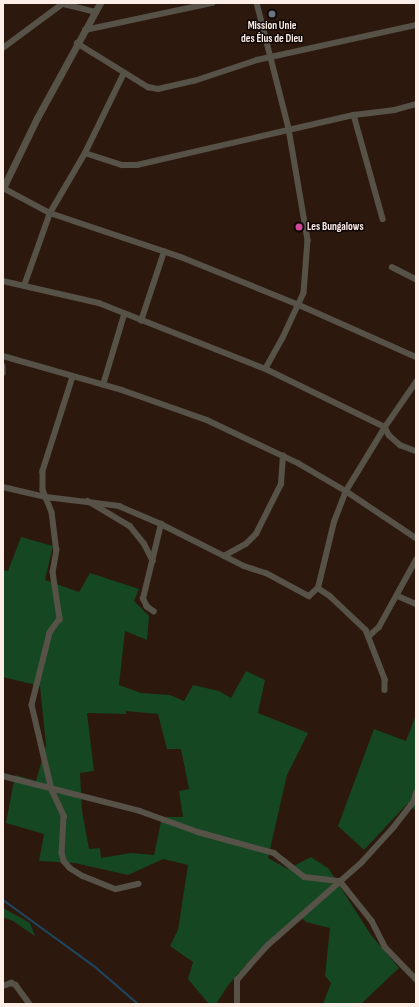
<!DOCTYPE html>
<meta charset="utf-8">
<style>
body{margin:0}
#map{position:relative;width:419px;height:1007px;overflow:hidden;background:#2d180e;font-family:"Sofia Sans Condensed",sans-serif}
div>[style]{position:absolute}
.green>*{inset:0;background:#144722}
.stream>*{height:2px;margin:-1px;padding:0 1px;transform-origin:1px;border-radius:1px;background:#1b4762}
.minor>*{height:5.5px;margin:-2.75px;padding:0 2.75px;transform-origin:2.75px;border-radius:2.75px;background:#565248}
.tertiary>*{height:7px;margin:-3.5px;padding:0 3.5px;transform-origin:3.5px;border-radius:3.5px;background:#565248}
.dots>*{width:11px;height:11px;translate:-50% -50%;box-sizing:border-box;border:2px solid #0e0603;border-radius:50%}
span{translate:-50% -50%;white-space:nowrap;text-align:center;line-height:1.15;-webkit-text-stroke:3px #0e0603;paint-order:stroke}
.poi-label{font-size:11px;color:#feeee8;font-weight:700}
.left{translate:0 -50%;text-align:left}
.frame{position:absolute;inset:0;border:4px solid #feeee8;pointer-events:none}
</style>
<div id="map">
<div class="green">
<i style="clip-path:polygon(evenodd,21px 537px,53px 546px,45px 580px,79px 592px,90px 573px,139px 589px,134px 601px,149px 616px,147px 640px,125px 631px,119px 685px,141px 693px,170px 695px,184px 701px,193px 685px,219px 691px,231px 698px,246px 671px,265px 680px,258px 713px,308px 733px,287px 775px,268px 858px,288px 869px,311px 857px,329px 869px,371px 935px,399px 968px,361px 1004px,323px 1004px,331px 983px,325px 976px,330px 928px,306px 922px,301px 917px,259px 950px,229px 984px,216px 1004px,209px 1004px,188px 979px,193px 962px,170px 946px,178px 930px,188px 865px,163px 859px,128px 875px,75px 863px,39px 861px,44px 834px,6px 823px,15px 775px,36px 781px,46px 745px,40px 686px,3px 677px,3px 570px,8px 571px,21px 537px,126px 711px,158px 714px,167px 749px,181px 749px,189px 789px,179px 791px,183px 817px,162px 817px,154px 855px,131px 853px,101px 858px,100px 848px,89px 849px,82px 811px,80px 773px,94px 771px,87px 713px,126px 714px,126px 711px)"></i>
<i style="clip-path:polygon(416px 715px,416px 811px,408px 803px,364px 850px,338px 826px,374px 729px,406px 741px)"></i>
<i style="clip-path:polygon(3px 908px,30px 923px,35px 936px,13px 921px,3px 917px)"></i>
</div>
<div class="stream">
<i style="left:3px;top:900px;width:112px;rotate:36deg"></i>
<i style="left:94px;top:966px;width:58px;rotate:40.8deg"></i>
</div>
<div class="minor">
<i style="left:60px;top:3px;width:36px;rotate:14deg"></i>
<i style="left:257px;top:3px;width:130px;rotate:75.7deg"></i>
<i style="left:289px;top:129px;width:113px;rotate:80.3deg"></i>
<i style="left:308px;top:240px;width:53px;rotate:94.3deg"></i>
<i style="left:304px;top:293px;width:50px;rotate:115deg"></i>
<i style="left:283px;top:338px;width:35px;rotate:119deg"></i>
<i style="left:85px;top:30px;width:130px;rotate:-12deg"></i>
<i style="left:77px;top:43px;width:84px;rotate:31.8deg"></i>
<i style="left:148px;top:87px;width:10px;rotate:11deg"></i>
<i style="left:158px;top:89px;width:37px;rotate:-13deg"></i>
<i style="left:194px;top:81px;width:66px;rotate:-18.4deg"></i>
<i style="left:257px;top:60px;width:163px;rotate:-12.4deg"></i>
<i style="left:3px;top:48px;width:72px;rotate:-36.6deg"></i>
<i style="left:354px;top:115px;width:108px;rotate:74.4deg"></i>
<i style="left:85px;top:153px;width:39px;rotate:18deg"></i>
<i style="left:122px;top:165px;width:15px"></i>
<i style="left:137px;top:165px;width:223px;rotate:-13deg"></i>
<i style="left:354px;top:115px;width:41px;rotate:-7deg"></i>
<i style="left:395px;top:110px;width:22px;rotate:-16deg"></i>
<i style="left:3px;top:188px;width:53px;rotate:28deg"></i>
<i style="left:50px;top:213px;width:69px;rotate:-59.7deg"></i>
<i style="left:85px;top:153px;width:89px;rotate:-64deg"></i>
<i style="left:392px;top:267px;width:27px;rotate:27deg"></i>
<i style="left:3px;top:281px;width:98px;rotate:12.9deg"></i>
<i style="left:99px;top:303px;width:180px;rotate:21.6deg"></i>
<i style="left:266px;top:369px;width:132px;rotate:26deg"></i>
<i style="left:385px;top:427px;width:9px;rotate:63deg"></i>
<i style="left:389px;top:435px;width:15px;rotate:42deg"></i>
<i style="left:400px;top:445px;width:17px;rotate:21deg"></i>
<i style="left:24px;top:286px;width:77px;rotate:-70.4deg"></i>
<i style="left:50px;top:213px;width:138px;rotate:18.6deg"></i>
<i style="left:181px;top:257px;width:125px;rotate:22.1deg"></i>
<i style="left:297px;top:304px;width:130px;rotate:24deg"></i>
<i style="left:141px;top:321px;width:73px;rotate:-71.6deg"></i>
<i style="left:3px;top:356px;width:124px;rotate:15.9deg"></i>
<i style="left:122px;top:390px;width:90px;rotate:19.4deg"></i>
<i style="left:207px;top:420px;width:101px;rotate:25.3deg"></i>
<i style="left:298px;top:463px;width:56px;rotate:30.3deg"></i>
<i style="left:346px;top:491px;width:84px;rotate:33.9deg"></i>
<i style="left:3px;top:366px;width:7px;rotate:90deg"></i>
<i style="left:73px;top:377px;width:99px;rotate:107.7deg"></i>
<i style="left:43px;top:471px;width:19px;rotate:90deg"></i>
<i style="left:43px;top:490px;width:24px;rotate:68deg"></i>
<i style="left:52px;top:512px;width:38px;rotate:83deg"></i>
<i style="left:57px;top:550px;width:22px;rotate:100deg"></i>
<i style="left:53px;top:572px;width:48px;rotate:81.5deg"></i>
<i style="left:60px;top:619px;width:17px;rotate:126deg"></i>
<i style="left:50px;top:633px;width:74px;rotate:104deg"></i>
<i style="left:32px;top:705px;width:87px;rotate:76.8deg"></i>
<i style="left:52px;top:790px;width:29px;rotate:65deg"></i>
<i style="left:64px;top:816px;width:37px;rotate:93deg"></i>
<i style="left:62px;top:853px;width:8px;rotate:76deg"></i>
<i style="left:64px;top:861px;width:9px;rotate:49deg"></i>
<i style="left:70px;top:868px;width:15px;rotate:32deg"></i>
<i style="left:83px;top:876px;width:35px;rotate:22deg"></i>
<i style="left:116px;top:889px;width:23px;rotate:-13deg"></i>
<i style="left:103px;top:385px;width:73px;rotate:-73.3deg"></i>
<i style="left:3px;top:487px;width:44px;rotate:13.1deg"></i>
<i style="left:46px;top:497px;width:74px;rotate:7deg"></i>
<i style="left:119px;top:506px;width:46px;rotate:23.2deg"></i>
<i style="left:161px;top:524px;width:93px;rotate:26.8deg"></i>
<i style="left:244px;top:566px;width:23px;rotate:18deg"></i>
<i style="left:266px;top:573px;width:49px;rotate:28.1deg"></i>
<i style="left:309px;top:596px;width:12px;rotate:-42deg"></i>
<i style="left:318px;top:588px;width:68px;rotate:-76.4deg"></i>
<i style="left:334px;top:522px;width:33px;rotate:-69deg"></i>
<i style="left:346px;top:491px;width:75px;rotate:-58.6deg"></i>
<i style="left:385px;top:427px;width:55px;rotate:-55.4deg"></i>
<i style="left:88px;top:501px;width:49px;rotate:30.8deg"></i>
<i style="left:130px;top:526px;width:22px;rotate:51deg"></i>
<i style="left:144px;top:543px;width:20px;rotate:63deg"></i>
<i style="left:224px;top:556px;width:25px;rotate:-29deg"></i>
<i style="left:246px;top:544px;width:14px;rotate:-45deg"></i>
<i style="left:256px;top:534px;width:56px;rotate:-63.4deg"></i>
<i style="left:281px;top:484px;width:28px;rotate:-86deg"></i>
<i style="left:318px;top:588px;width:14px;rotate:34deg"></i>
<i style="left:330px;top:596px;width:50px;rotate:43.4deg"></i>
<i style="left:366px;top:630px;width:53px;rotate:68.8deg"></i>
<i style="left:385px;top:679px;width:11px;rotate:90deg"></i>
<i style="left:398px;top:596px;width:20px;rotate:24deg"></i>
<i style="left:154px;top:612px;width:9px;rotate:-144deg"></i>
<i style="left:147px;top:607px;width:9px;rotate:-117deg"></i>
<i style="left:143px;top:599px;width:77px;rotate:-76.5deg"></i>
<i style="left:369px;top:636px;width:13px;rotate:-42deg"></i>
<i style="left:379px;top:627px;width:77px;rotate:-61.1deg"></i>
<i style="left:3px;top:776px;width:141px;rotate:14.3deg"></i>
<i style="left:140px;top:811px;width:62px;rotate:19.9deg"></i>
<i style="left:198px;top:832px;width:79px;rotate:15.4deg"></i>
<i style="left:274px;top:853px;width:39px;rotate:38deg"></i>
<i style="left:305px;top:877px;width:35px;rotate:7deg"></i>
<i style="left:340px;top:881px;width:51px;rotate:51.3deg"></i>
<i style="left:372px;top:921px;width:29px;rotate:63deg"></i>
<i style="left:385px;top:947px;width:45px;rotate:45.9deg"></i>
<i style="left:3px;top:986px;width:9px;rotate:-21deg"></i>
<i style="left:11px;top:983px;width:5px;rotate:22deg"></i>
<i style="left:16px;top:985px;width:24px;rotate:54deg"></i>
<i style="left:237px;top:1004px;width:24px;rotate:-90deg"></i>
<i style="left:237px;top:980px;width:18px;rotate:-49deg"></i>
<i style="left:249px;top:966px;width:28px;rotate:-48deg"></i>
<i style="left:268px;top:945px;width:125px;rotate:-41.4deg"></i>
<i style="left:362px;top:862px;width:46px;rotate:-47.6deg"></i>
<i style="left:393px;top:828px;width:34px;rotate:-52deg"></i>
<i style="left:414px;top:801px;width:8px;rotate:-76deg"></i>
</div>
<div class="tertiary">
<i style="left:3px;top:188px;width:78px;rotate:-64.1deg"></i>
<i style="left:37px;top:118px;width:131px;rotate:-61.3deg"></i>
</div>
<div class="dots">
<i style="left:272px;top:14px;background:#6b7280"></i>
<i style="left:299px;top:227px;background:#d1479c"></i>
</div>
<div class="poi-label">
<span style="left:272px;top:33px">Mission Unie<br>des Élus de Dieu</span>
<span class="left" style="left:307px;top:227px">Les Bungalows</span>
</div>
<div class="frame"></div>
</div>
